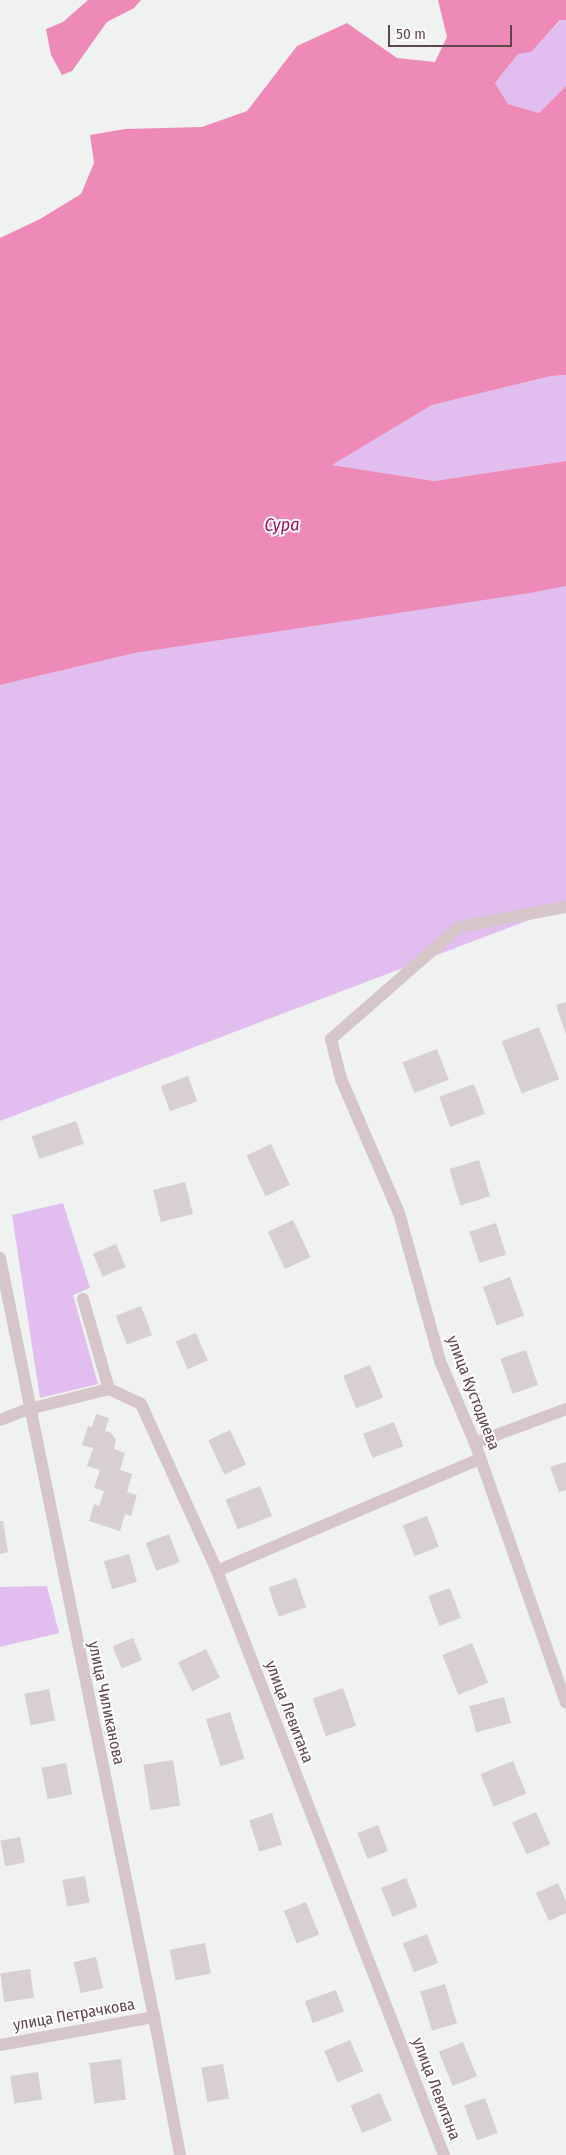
<!DOCTYPE html>
<meta charset="utf-8">
<style>
body{margin:0}
#map{position:relative;width:566px;height:2155px;overflow:hidden;background:#eff2f0;font-family:"Fira Sans Condensed",sans-serif}
div>[style]{position:absolute}
.green>*{inset:0;background:#e2bdf0}
.water>*{inset:0;background:#ed8ab7}
.building>*{inset:0;background:#d7cfd0;transform-origin:0 0}
.minor>*{height:12px;margin:-6px;padding:0 6px;transform-origin:6px;border-radius:6px;background:#d6c6c9}
span{translate:-50% -50%;white-space:nowrap;text-align:center;line-height:1.15;-webkit-text-stroke:4px #fff;paint-order:stroke}
.street-label{font-size:16px;color:#5d474b}
.water-label{font-size:18px;color:#ad0a54;font-style:italic}
.scale{position:absolute;left:388px;top:25px;width:124px;height:22px;box-sizing:border-box;border:2px solid #5d474b;border-top:0;padding-left:6px;font-size:15px;line-height:18px;white-space:nowrap;color:#5d474b;-webkit-text-stroke:4px #fff;paint-order:stroke}
</style>
<div id="map">
<div class="green">
<i style="clip-path:polygon(561px 20px,566px 20px,566px 86px,539px 113px,508px 104px,495px 83px,518px 54px,531px 51px)"></i>
<i style="clip-path:polygon(566px 375px,566px 461px,434px 481px,331px 465px,432px 405px,551px 376px)"></i>
<i style="clip-path:polygon(566px 577px,566px 906px,0 1121px,0 685px,135px 653px)"></i>
<i style="clip-path:polygon(63px 1203px,90px 1288px,73px 1295px,98px 1384px,40px 1398px,12px 1215px)"></i>
<i style="clip-path:polygon(47px 1586px,59px 1633px,0 1647px,0 1587px)"></i>
</div>
<div class="water">
<i style="clip-path:polygon(88px 0,141px 0,134px 8px,107px 22px,72px 71px,62px 75px,51px 55px,46px 29px,63px 22px)"></i>
<i style="clip-path:polygon(438px 0,566px 0,566px 20px,560px 20px,531px 52px,518px 54px,495px 83px,508px 104px,539px 113px,566px 86px,566px 375px,551px 376px,432px 405px,332px 465px,434px 481px,566px 461px,566px 586px,530px 593px,135px 653px,0 685px,0 238px,40px 219px,81px 194px,94px 163px,90px 135px,125px 129px,202px 127px,247px 111px,297px 46px,347px 23px,397px 58px,435px 62px,447px 37px)"></i>
</div>
<div class="building">
<i style="clip-path:polygon(566px 1002px,566px 1035px,556px 1005px)"></i>
<i style="left:539px;top:1027px;width:56px;height:40px;rotate:69deg"></i>
<i style="left:437px;top:1049px;width:33px;height:37px;rotate:69deg"></i>
<i style="left:188px;top:1076px;width:27px;height:29px;rotate:70deg"></i>
<i style="left:474px;top:1084px;width:32px;height:37px;rotate:70deg"></i>
<i style="left:76px;top:1121px;width:24px;height:47px;rotate:71deg"></i>
<i style="left:271px;top:1144px;width:45px;height:27px;rotate:65deg"></i>
<i style="left:479px;top:1160px;width:38px;height:31px;rotate:73deg"></i>
<i style="left:185px;top:1182px;width:33px;height:33px;rotate:76deg"></i>
<i style="left:293px;top:1220px;width:41px;height:28px;rotate:65deg"></i>
<i style="left:496px;top:1223px;width:33px;height:28px;rotate:72deg"></i>
<i style="left:116px;top:1244px;width:25px;height:25px;rotate:67deg"></i>
<i style="left:510px;top:1277px;width:41px;height:29px;rotate:70deg"></i>
<i style="left:141px;top:1306px;width:31px;height:27px;rotate:69deg"></i>
<i style="left:196px;top:1333px;width:30px;height:22px;rotate:67deg"></i>
<i style="left:526px;top:1350px;width:37px;height:27px;rotate:71deg"></i>
<i style="left:370px;top:1365px;width:35px;height:29px;rotate:68deg"></i>
<i style="clip-path:polygon(96px 1414px,109px 1418px,105px 1431px,110px 1432px,116px 1440px,114px 1449px,125px 1453px,120px 1470px,132px 1474px,127px 1492px,137px 1495px,131px 1516px,125px 1514px,120px 1531px,89px 1521px,94px 1504px,99px 1506px,104px 1491px,94px 1488px,100px 1470px,87px 1466px,93px 1448px,82px 1445px,88px 1426px,92px 1427px)"></i>
<i style="left:394px;top:1422px;width:26px;height:33px;rotate:69deg"></i>
<i style="left:230px;top:1430px;width:38px;height:24px;rotate:65deg"></i>
<i style="clip-path:polygon(566px 1462px,566px 1490px,559px 1492px,550px 1467px)"></i>
<i style="left:260px;top:1486px;width:32px;height:37px;rotate:68deg"></i>
<i style="left:427px;top:1516px;width:33px;height:26px;rotate:69deg"></i>
<i style="clip-path:polygon(0 1521px,3px 1521px,8px 1552px,0 1554px)"></i>
<i style="left:169px;top:1534px;width:30px;height:25px;rotate:69deg"></i>
<i style="left:129px;top:1554px;width:29px;height:26px;rotate:74deg"></i>
<i style="left:296px;top:1578px;width:31px;height:29px;rotate:71deg"></i>
<i style="left:450px;top:1588px;width:32px;height:23px;rotate:70deg"></i>
<i style="left:133px;top:1638px;width:24px;height:22px;rotate:68deg"></i>
<i style="left:472px;top:1643px;width:43px;height:32px;rotate:68deg"></i>
<i style="left:206px;top:1649px;width:32px;height:31px;rotate:64deg"></i>
<i style="left:343px;top:1688px;width:40px;height:32px;rotate:71deg"></i>
<i style="left:49px;top:1689px;width:32px;height:25px;rotate:79deg"></i>
<i style="left:504px;top:1697px;width:27px;height:36px;rotate:75deg"></i>
<i style="left:230px;top:1712px;width:49px;height:25px;rotate:73deg"></i>
<i style="left:173px;top:1760px;width:46px;height:30px;rotate:81deg"></i>
<i style="left:513px;top:1761px;width:35px;height:35px;rotate:68deg"></i>
<i style="left:66px;top:1763px;width:32px;height:25px;rotate:79deg"></i>
<i style="left:536px;top:1812px;width:35px;height:26px;rotate:66deg"></i>
<i style="left:272px;top:1813px;width:33px;height:24px;rotate:72deg"></i>
<i style="left:378px;top:1825px;width:28px;height:22px;rotate:69deg"></i>
<i style="left:20px;top:1837px;width:26px;height:20px;rotate:79deg"></i>
<i style="left:85px;top:1876px;width:27px;height:23px;rotate:80deg"></i>
<i style="left:406px;top:1878px;width:31px;height:27px;rotate:68deg"></i>
<i style="clip-path:polygon(558px 1883px,566px 1901px,566px 1913px,549px 1921px,536px 1893px)"></i>
<i style="left:306px;top:1902px;width:35px;height:24px;rotate:68deg"></i>
<i style="left:427px;top:1934px;width:31px;height:26px;rotate:69deg"></i>
<i style="left:205px;top:1943px;width:31px;height:36px;rotate:79deg"></i>
<i style="left:96px;top:1957px;width:32px;height:23px;rotate:77deg"></i>
<i style="left:30px;top:1969px;width:29px;height:30px;rotate:82deg"></i>
<i style="left:445px;top:1984px;width:41px;height:26px;rotate:73deg"></i>
<i style="left:336px;top:1990px;width:23px;height:33px;rotate:70deg"></i>
<i style="left:350px;top:2040px;width:34px;height:28px;rotate:67deg"></i>
<i style="left:463px;top:2042px;width:37px;height:26px;rotate:68deg"></i>
<i style="left:121px;top:2059px;width:41px;height:32px;rotate:83deg"></i>
<i style="left:223px;top:2064px;width:35px;height:22px;rotate:80deg"></i>
<i style="left:38px;top:2072px;width:28px;height:28px;rotate:82deg"></i>
<i style="left:380px;top:2093px;width:30px;height:32px;rotate:67deg"></i>
<i style="left:485px;top:2098px;width:37px;height:22px;rotate:70deg"></i>
</div>
<div class="minor">
<i style="left:566px;top:907px;width:109px;rotate:169.4deg"></i>
<i style="left:459px;top:927px;width:170px;rotate:138.8deg"></i>
<i style="left:331px;top:1039px;width:41px;rotate:76deg"></i>
<i style="left:341px;top:1079px;width:146px;rotate:66.6deg"></i>
<i style="left:399px;top:1213px;width:154px;rotate:74.5deg"></i>
<i style="left:440px;top:1361px;width:89px;rotate:66.9deg"></i>
<i style="left:475px;top:1443px;width:275px;rotate:70.7deg"></i>
<i style="left:0;top:1258px;width:774px;rotate:78.53deg"></i>
<i style="left:154px;top:2017px;width:140px;rotate:79.3deg"></i>
<i style="left:83px;top:1299px;width:94px;rotate:73.9deg"></i>
<i style="left:109px;top:1389px;width:35px;rotate:25deg"></i>
<i style="left:141px;top:1404px;width:183px;rotate:65.5deg"></i>
<i style="left:217px;top:1571px;width:627px;rotate:68.76deg"></i>
<i style="left:0;top:1420px;width:31px;rotate:-21deg"></i>
<i style="left:29px;top:1409px;width:82px;rotate:-14deg"></i>
<i style="left:475px;top:1443px;width:97px;rotate:-20.5deg"></i>
<i style="left:217px;top:1571px;width:286px;rotate:-23.1deg"></i>
<i style="left:0;top:2045px;width:157px;rotate:-10.3deg"></i>
</div>
<div class="street-label">
<span style="left:473px;top:1393px;rotate:69deg">улица Кустодиева</span>
<span style="left:106px;top:1703px;rotate:78deg">улица Чиликанова</span>
<span style="left:289px;top:1712px;rotate:69deg">улица Левитана</span>
<span style="left:74px;top:2015px;rotate:-10deg">улица Петрачкова</span>
<span style="left:436px;top:2089px;rotate:69deg">улица Левитана</span>
</div>
<div class="water-label">
<span style="left:282px;top:525px;rotate:-1deg">Сура</span>
</div>
<div class="scale">50 m</div>
</div>
